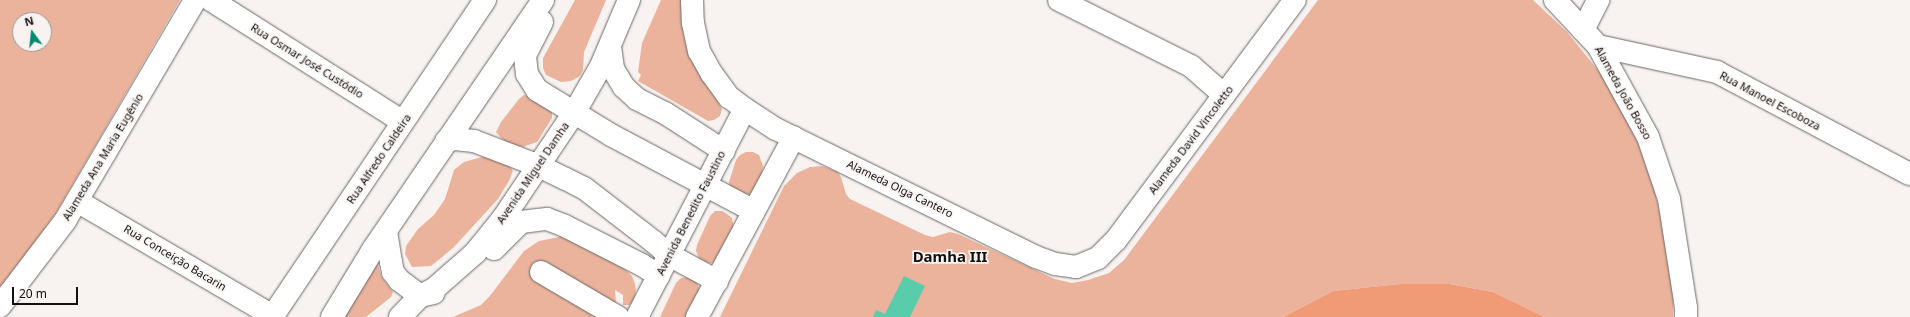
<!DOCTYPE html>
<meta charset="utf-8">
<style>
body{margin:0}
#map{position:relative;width:1910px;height:317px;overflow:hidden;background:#f8f3f0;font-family:"Noto Sans",sans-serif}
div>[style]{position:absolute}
.green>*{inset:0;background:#ecb39c}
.forest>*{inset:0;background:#f19b76}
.water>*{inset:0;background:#59ccac}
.roads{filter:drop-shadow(0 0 1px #6b6765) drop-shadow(0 0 1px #6b6765)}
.minor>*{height:22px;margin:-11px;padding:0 11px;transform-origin:11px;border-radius:11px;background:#fff}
span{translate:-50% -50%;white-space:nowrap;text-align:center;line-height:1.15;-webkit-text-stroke:3.5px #f8f3f0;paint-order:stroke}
.street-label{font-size:11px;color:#131110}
.district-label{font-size:15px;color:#131110;font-weight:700}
.north{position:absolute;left:12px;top:12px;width:40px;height:40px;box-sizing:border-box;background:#f8f3f0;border:1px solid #9c9996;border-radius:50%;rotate:345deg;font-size:11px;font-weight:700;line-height:16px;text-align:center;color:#131110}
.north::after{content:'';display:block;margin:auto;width:14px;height:18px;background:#03896d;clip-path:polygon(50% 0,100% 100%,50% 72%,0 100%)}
.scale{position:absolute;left:12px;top:287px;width:66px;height:18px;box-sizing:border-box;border:2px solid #131110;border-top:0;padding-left:5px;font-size:12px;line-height:14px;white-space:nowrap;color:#131110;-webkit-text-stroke:3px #f8f3f0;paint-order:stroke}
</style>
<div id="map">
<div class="green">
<i style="clip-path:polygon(evenodd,0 0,180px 0,56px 213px,0 289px,0 0,20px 20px,44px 20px,44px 44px,20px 44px,20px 20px)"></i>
<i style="clip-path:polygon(575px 0,606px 0,584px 52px,583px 70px,580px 76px,571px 81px,561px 82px,546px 75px,543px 68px,543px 58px)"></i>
<i style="clip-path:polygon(661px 0,685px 0,703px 80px,714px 95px,722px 109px,720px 116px,714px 120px,708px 121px,638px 81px,641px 75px,638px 72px,642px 43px)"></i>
<i style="clip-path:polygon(1318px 0,1533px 0,1567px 32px,1605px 79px,1640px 143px,1654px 187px,1669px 253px,1674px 285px,1673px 317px,1545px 317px,1493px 292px,1450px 284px,1400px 284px,1333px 291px,1283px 317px,720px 317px,784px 186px,797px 173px,810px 167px,822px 166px,838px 172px,841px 177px,846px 194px,850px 199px,925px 235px,933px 237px,950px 232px,958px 234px,1055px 279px,1072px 283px,1088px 280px,1109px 273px,1124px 260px)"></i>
<i style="clip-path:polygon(524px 95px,531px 96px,550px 107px,552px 113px,552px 118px,537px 142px,523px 147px,508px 143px,501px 138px,496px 132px,501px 122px,519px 99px)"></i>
<i style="clip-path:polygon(746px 152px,753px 152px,759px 155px,763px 166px,762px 173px,752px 193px,742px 196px,730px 189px,729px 182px,736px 160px,740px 155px)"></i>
<i style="clip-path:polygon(482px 157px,496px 159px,509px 166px,513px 170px,510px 179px,498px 199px,454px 247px,441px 258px,431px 266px,412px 267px,405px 254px,406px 246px,418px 229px,434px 215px,445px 199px,454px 170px,464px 162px)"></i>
<i style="clip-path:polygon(715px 211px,722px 211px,727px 214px,732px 218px,734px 228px,714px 263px,705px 263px,699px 258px,696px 251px,697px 245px,710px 216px)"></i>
<i style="clip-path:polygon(561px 234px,625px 269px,632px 276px,635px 284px,636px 290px,634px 302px,629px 305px,623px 305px,623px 295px,615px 290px,616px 305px,608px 317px,453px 317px,481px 305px,489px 297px,524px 251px,539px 241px,559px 237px)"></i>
<i style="clip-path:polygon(377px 261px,381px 276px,393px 292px,391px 297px,366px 317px,339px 317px)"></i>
<i style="clip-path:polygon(688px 277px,697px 282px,701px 293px,692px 317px,660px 317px,676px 283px,681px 278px)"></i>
</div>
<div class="forest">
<i style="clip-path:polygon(1400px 284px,1450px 284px,1493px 292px,1545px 317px,1283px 317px,1333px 291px)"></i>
</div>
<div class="water">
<i style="clip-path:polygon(904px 276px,925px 286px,910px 317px,873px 317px,876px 310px,885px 314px)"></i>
</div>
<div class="roads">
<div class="minor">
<i style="left:211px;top:0;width:227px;rotate:32.4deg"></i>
<i style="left:692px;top:0;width:23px;rotate:88deg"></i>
<i style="left:693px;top:23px;width:29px;rotate:78deg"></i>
<i style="left:699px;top:51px;width:26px;rotate:61deg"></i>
<i style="left:712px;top:74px;width:29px;rotate:54deg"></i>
<i style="left:729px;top:97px;width:20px;rotate:37deg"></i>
<i style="left:745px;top:109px;width:37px;rotate:33deg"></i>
<i style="left:776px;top:129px;width:290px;rotate:26.2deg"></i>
<i style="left:1036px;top:257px;width:20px;rotate:20deg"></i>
<i style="left:1055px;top:264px;width:21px;rotate:8deg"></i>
<i style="left:1076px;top:267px;width:24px;rotate:-22deg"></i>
<i style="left:1098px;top:258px;width:25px;rotate:-45deg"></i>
<i style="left:1116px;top:240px;width:299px;rotate:-53.3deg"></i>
<i style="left:1059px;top:0;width:148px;rotate:26.6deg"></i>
<i style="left:1191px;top:66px;width:44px;rotate:41.3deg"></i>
<i style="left:1555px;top:0;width:63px;rotate:46.9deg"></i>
<i style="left:1598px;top:46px;width:104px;rotate:61.2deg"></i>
<i style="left:1648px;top:137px;width:65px;rotate:71.3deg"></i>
<i style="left:1669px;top:199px;width:110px;rotate:81.1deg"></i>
<i style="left:1686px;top:308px;width:9px;rotate:90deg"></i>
<i style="left:542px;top:22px;width:38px;rotate:117deg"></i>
<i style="left:525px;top:56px;width:18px;rotate:84deg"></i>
<i style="left:527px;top:74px;width:19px;rotate:58deg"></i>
<i style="left:537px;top:90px;width:87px;rotate:31.3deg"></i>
<i style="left:611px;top:135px;width:162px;rotate:28deg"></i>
<i style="left:1583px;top:30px;width:34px;rotate:-63deg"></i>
<i style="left:1598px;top:46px;width:122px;rotate:12.3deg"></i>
<i style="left:1717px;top:72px;width:218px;rotate:27.9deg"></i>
<i style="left:610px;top:47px;width:22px;rotate:82deg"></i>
<i style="left:613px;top:69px;width:21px;rotate:59deg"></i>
<i style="left:624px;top:87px;width:18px;rotate:43deg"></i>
<i style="left:637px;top:99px;width:31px;rotate:27deg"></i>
<i style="left:665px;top:113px;width:70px;rotate:32.8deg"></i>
<i style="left:446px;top:141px;width:9px;rotate:-13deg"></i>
<i style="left:455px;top:139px;width:19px;rotate:6deg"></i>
<i style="left:474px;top:141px;width:67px;rotate:20.9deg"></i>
<i style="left:537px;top:165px;width:32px;rotate:26deg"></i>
<i style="left:566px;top:179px;width:20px;rotate:27deg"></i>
<i style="left:584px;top:188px;width:88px;rotate:37.6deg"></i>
<i style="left:654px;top:242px;width:20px;rotate:41deg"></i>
<i style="left:669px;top:255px;width:55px;rotate:28.4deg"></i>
<i style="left:77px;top:201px;width:227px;rotate:30.4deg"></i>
<i style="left:386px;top:231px;width:31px;rotate:81deg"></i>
<i style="left:391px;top:262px;width:10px;rotate:79deg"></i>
<i style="left:393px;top:272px;width:10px;rotate:53deg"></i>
<i style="left:399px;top:280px;width:26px;rotate:37deg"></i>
<i style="left:420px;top:296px;width:14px;rotate:-12deg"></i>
<i style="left:494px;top:249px;width:38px;rotate:-45deg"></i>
<i style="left:521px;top:222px;width:26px;rotate:-7deg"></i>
<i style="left:547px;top:219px;width:19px;rotate:21deg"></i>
<i style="left:565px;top:226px;width:86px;rotate:26.9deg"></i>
<i style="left:642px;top:265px;width:20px;rotate:33deg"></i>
<i style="left:541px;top:272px;width:89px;rotate:30.3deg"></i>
<i style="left:0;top:306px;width:107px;rotate:-52.6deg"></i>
<i style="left:65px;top:221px;width:256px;rotate:-59.5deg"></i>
<i style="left:272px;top:317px;width:382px;rotate:-56.1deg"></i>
<i style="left:332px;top:317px;width:81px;rotate:-58.7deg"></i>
<i style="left:374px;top:248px;width:300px;rotate:-55.7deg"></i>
<i style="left:400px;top:317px;width:29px;rotate:-46deg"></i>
<i style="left:420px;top:296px;width:16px;rotate:-27deg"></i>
<i style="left:434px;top:289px;width:55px;rotate:-41.3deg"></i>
<i style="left:475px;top:253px;width:46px;rotate:-51.1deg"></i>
<i style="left:504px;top:217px;width:125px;rotate:-56.1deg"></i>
<i style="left:574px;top:113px;width:54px;rotate:-60.1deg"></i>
<i style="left:601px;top:66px;width:72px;rotate:-67deg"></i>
<i style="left:637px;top:317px;width:234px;rotate:-62.6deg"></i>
<i style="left:697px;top:317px;width:204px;rotate:-61.7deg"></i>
</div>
</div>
<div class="street-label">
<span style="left:307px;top:61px;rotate:32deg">Rua Osmar José Custódio</span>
<span style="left:1623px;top:93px;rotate:61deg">Alameda João Bosso</span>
<span style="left:1770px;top:101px;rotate:28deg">Rua Manoel Escoboza</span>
<span style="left:1191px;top:140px;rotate:-53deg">Alameda David Vincoletto</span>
<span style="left:103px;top:157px;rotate:-59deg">Alameda Ana Maria Eugênio</span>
<span style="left:379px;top:159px;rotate:-56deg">Rua Alfredo Caldeira</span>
<span style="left:533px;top:173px;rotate:-56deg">Avenida Miguel Damha</span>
<span style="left:900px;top:189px;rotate:26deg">Alameda Olga Cantero</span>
<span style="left:691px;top:213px;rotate:-63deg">Avenida Benedito Faustino</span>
<span style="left:175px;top:258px;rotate:31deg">Rua Conceição Bacarin</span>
</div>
<div class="district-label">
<span style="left:950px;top:257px">Damha III</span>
</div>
<div class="north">N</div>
<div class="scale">20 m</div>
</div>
